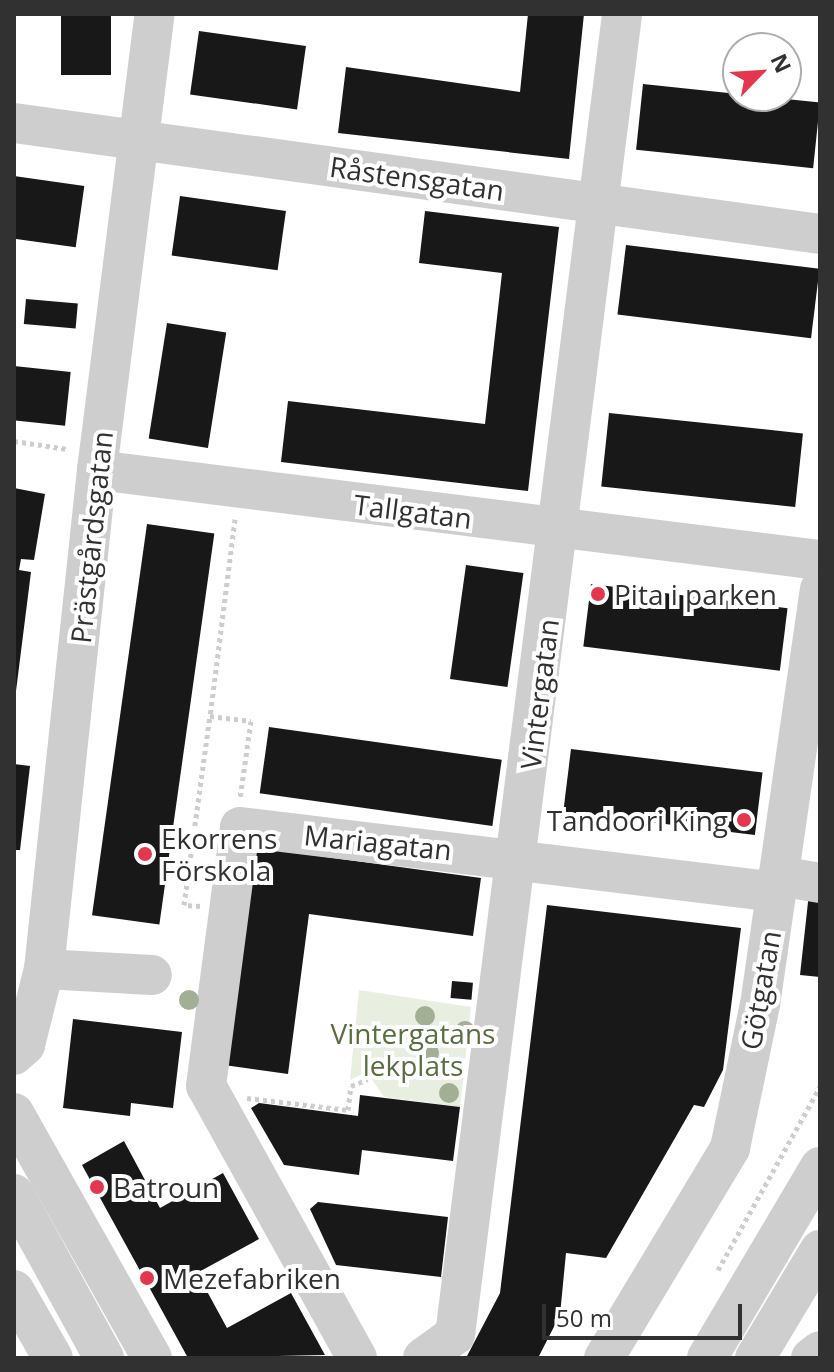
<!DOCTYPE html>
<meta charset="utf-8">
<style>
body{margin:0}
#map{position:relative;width:834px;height:1372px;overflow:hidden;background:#fff;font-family:"Open Sans",sans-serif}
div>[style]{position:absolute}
.green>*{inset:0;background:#e8eee0}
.building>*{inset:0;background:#181818;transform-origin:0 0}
.path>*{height:5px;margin-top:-2.5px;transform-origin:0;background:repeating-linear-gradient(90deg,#cecece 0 4px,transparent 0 8px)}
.minor>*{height:40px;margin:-20px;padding:0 20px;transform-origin:20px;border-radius:20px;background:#cecece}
.trees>*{width:20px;height:20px;margin:-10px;border-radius:50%;background:#a3af95}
.dots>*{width:22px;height:22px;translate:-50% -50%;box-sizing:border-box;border:4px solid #fff;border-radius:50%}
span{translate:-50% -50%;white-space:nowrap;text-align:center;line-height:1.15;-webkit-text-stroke:8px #fff;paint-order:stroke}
.street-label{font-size:28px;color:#313131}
.poi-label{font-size:28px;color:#313131}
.left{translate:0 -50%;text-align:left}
.right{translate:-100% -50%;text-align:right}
.park-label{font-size:28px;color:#576e3e}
.frame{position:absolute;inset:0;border:16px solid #313131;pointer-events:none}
.north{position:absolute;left:722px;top:32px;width:80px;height:80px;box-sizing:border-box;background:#fff;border:2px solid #adadad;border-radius:50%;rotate:65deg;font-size:22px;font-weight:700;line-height:32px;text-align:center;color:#313131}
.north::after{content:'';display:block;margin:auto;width:28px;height:36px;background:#e4374f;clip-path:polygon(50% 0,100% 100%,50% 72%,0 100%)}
.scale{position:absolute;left:542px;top:1304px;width:200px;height:36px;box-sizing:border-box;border:4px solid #313131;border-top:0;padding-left:10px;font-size:24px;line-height:28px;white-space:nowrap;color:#313131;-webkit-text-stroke:6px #fff;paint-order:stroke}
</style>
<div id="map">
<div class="green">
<i style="clip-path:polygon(359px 990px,471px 1007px,460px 1107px,384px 1097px,367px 1072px,350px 1080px)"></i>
</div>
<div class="building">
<i style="left:61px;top:14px;width:50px;height:61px"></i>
<i style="clip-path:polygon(528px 14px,584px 14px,569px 159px,338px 133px,346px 67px,520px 92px)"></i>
<i style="left:199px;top:31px;width:108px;height:64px;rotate:8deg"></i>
<i style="left:643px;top:84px;width:178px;height:66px;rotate:6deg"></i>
<i style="left:14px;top:176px;width:71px;height:62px;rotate:8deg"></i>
<i style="left:180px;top:196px;width:107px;height:60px;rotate:8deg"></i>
<i style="clip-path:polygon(425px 211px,559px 227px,528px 491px,281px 462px,288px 401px,485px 424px,502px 273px,419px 263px)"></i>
<i style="left:626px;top:245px;width:195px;height:70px;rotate:7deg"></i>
<i style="left:26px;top:299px;width:52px;height:25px;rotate:5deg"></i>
<i style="left:167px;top:323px;width:60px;height:117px;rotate:9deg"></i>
<i style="left:14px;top:366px;width:57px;height:54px;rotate:6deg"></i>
<i style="left:609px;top:413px;width:195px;height:74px;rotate:6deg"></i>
<i style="clip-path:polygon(14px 488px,45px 494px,34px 560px,21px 559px,19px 570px,31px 572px,16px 691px)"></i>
<i style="left:147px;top:524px;width:68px;height:395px;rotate:8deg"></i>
<i style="left:466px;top:565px;width:58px;height:115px;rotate:8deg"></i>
<i style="left:591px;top:584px;width:198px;height:63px;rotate:7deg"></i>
<i style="left:269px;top:727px;width:235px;height:67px;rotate:8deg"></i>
<i style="left:571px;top:749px;width:193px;height:63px;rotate:7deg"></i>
<i style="clip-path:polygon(14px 764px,30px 766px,20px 850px,14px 850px)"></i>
<i style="clip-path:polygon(253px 847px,481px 878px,473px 936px,309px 914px,288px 1074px,224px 1065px)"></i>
<i style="clip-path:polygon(809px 893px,820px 894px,820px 977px,800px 975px)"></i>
<i style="clip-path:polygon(547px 905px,741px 928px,723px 1070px,704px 1107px,694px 1105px,606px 1258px,566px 1253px,560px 1315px,538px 1358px,466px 1358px,500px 1293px)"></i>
<i style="left:452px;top:981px;width:21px;height:17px;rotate:5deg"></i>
<i style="clip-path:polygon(73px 1019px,182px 1032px,173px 1108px,131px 1103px,130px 1116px,63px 1108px)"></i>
<i style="clip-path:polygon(360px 1095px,460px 1107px,453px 1161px,362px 1150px,359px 1175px,284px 1165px,251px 1108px,259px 1103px,358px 1116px)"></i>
<i style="clip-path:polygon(124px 1141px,160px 1208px,223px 1173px,259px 1239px,197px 1273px,227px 1328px,291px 1293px,325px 1355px,188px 1358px,82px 1165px)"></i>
<i style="clip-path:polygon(318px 1202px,448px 1217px,441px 1277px,336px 1265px,310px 1209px)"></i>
</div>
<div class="path">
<i style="left:14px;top:441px;width:54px;rotate:8.6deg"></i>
<i style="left:235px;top:519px;width:199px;rotate:97.2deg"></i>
<i style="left:210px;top:716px;width:41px;rotate:7deg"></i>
<i style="left:251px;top:721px;width:78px;rotate:98.1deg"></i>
<i style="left:200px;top:906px;width:16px;rotate:-176deg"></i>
<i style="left:184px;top:905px;width:191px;rotate:-82.2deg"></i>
<i style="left:247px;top:1098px;width:102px;rotate:6.8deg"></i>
<i style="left:348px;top:1110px;width:24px;rotate:-83deg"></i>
<i style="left:351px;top:1086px;width:18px;rotate:-22deg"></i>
<i style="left:718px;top:1270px;width:210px;rotate:-60.9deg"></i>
</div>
<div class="minor">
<i style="left:14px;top:123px;width:814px;rotate:7.84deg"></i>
<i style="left:97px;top:470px;width:729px;rotate:7.1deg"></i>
<i style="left:778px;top:876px;width:43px;rotate:9.5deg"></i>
<i style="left:44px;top:969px;width:108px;rotate:3.2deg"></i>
<i style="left:14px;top:1055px;width:15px;rotate:-42deg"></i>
<i style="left:25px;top:1045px;width:78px;rotate:-76deg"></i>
<i style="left:44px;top:969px;width:502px;rotate:-83.94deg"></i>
<i style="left:97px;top:470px;width:460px;rotate:-82.8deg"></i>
<i style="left:14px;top:1113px;width:281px;rotate:60.6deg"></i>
<i style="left:14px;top:1194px;width:187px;rotate:61.2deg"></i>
<i style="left:14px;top:1290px;width:78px;rotate:60.2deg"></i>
<i style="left:357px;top:1358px;width:311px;rotate:-119deg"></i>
<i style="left:206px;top:1086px;width:261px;rotate:-82.5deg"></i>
<i style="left:240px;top:827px;width:540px;rotate:6.91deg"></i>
<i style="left:423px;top:1358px;width:39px;rotate:-36deg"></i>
<i style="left:455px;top:1335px;width:1332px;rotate:-82.79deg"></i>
<i style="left:604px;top:1358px;width:245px;rotate:-59deg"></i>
<i style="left:730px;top:1148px;width:146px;rotate:-78.2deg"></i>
<i style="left:760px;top:1005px;width:420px;rotate:-81.8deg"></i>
<i style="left:707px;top:1358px;width:222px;rotate:-59.4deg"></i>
<i style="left:755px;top:1358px;width:126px;rotate:-59deg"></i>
<i style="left:811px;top:1358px;width:11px;rotate:-38deg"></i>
</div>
<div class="trees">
<i style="left:189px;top:1000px"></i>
<i style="left:425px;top:1016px"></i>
<i style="left:465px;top:1031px"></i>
<i style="left:429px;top:1053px"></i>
<i style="left:449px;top:1093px"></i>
</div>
<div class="dots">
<i style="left:598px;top:594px;background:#e4374f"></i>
<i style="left:744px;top:820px;background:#e4374f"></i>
<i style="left:145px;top:854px;background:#e4374f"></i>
<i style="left:97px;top:1187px;background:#e4374f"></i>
<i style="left:147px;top:1278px;background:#e4374f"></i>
</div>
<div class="street-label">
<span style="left:417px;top:178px;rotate:8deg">Råstensgatan</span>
<span style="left:413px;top:511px;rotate:7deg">Tallgatan</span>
<span style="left:91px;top:537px;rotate:-84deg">Prästgårdsgatan</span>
<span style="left:539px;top:694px;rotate:-83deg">Vintergatan</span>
<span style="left:378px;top:842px;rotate:6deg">Mariagatan</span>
<span style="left:760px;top:990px;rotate:-80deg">Götgatan</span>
</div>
<div class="poi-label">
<span class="left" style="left:614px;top:594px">Pita i parken</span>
<span class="right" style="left:728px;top:820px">Tandoori King</span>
<span class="left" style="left:161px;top:854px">Ekorrens<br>Förskola</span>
<span class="left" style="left:113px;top:1187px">Batroun</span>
<span class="left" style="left:163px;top:1278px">Mezefabriken</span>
</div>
<div class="park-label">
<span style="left:413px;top:1049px">Vintergatans<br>lekplats</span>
</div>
<div class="frame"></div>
<div class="north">N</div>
<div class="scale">50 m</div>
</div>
